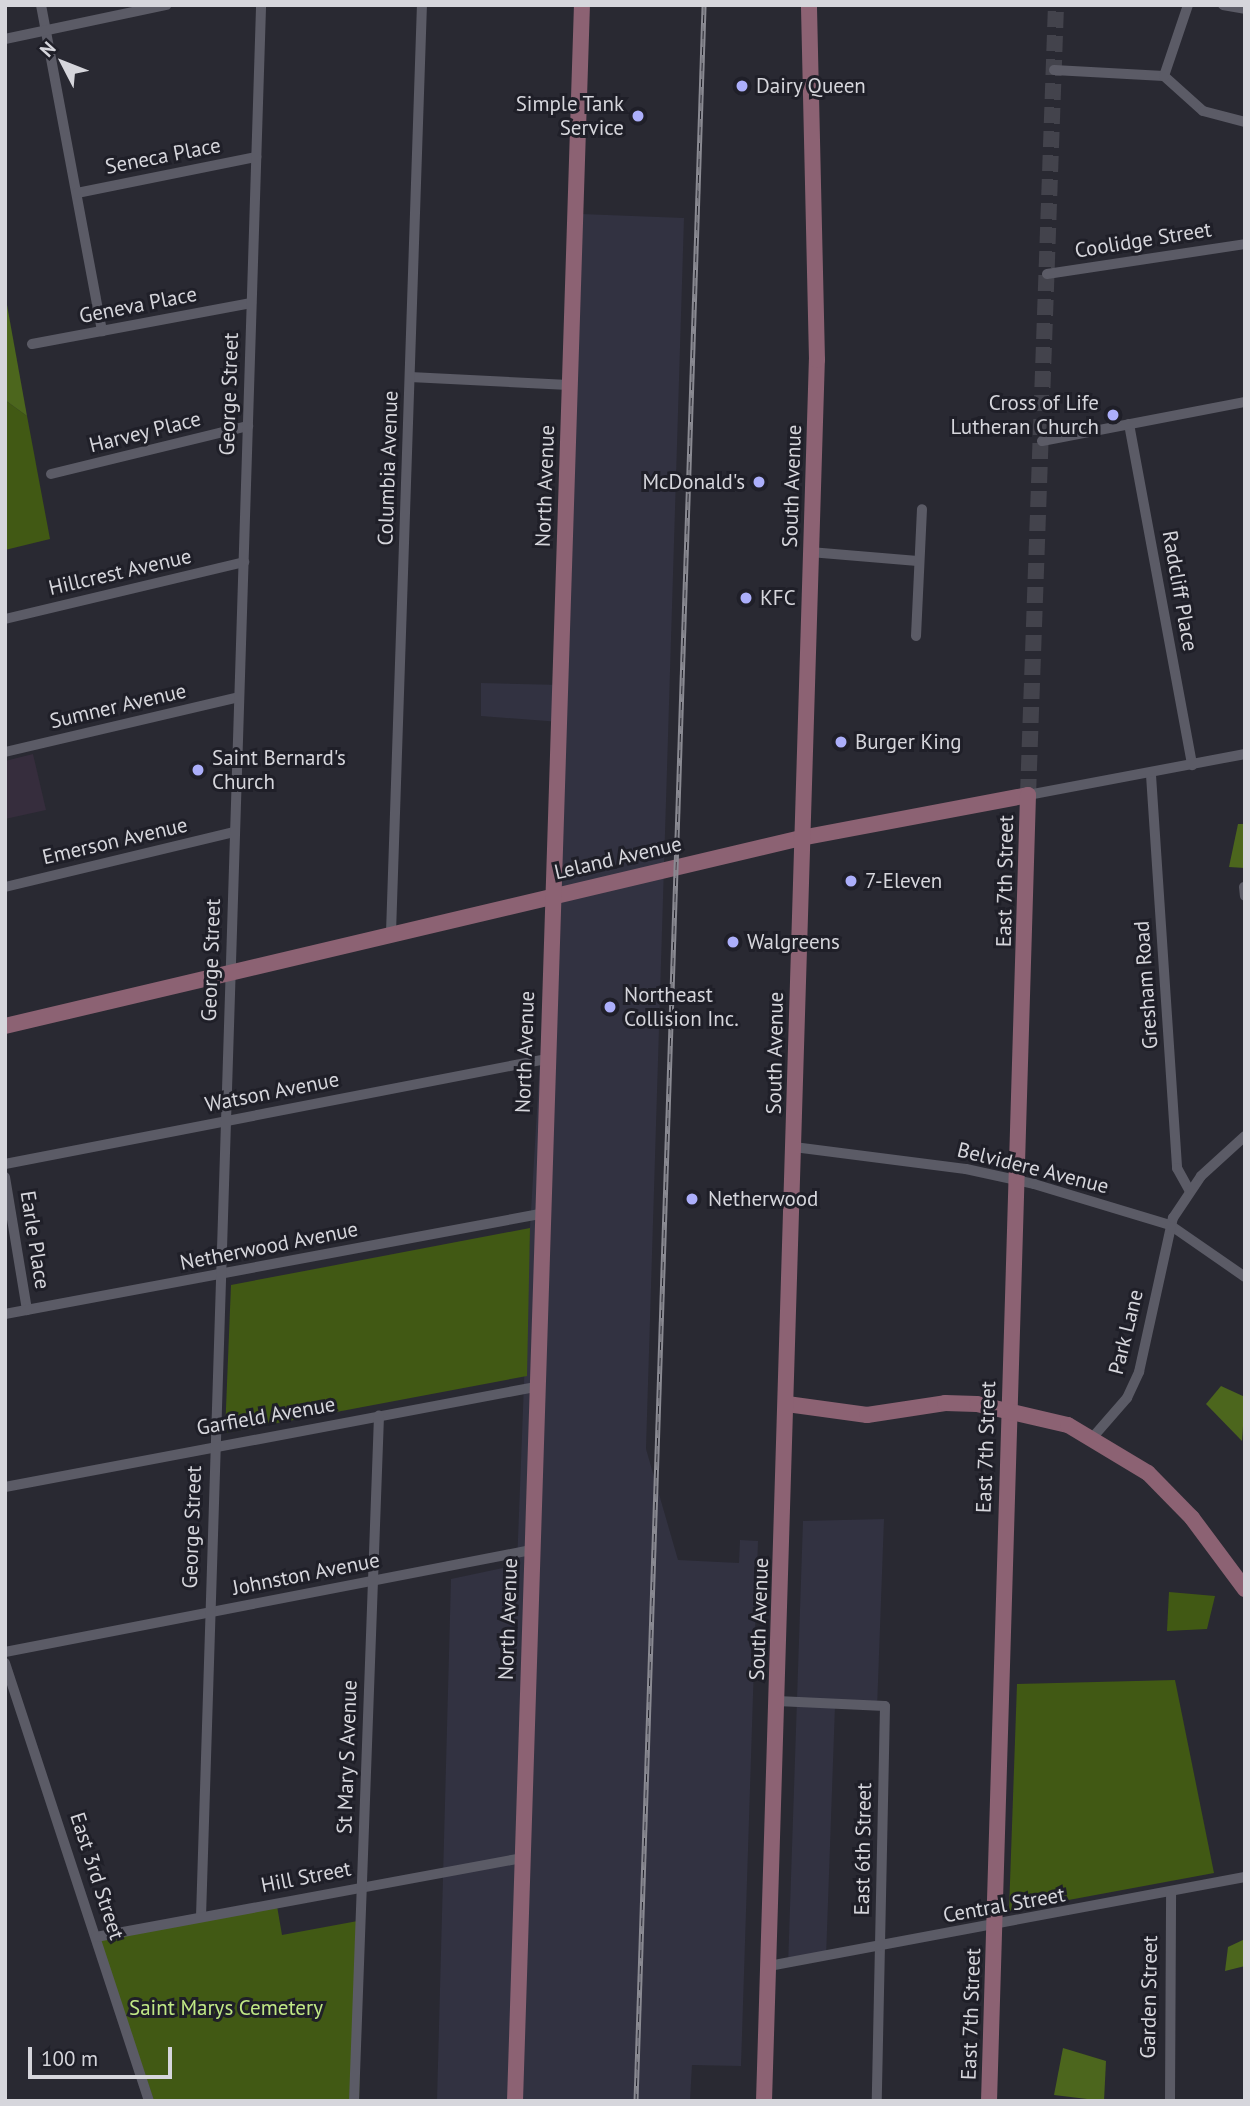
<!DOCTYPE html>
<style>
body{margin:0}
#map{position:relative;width:1250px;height:2106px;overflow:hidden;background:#292932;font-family:"PT Sans",sans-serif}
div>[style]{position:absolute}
.built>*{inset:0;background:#323241}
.education>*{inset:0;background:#362d3d}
.green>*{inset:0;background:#415914}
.forest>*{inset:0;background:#4c661d}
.secondary-tunnel>*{height:16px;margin-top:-8px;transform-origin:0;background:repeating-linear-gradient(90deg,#43434c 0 16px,transparent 0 24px)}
.street>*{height:10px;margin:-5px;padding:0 5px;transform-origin:5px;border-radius:5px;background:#5b5b66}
.secondary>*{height:16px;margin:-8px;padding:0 8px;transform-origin:8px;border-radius:8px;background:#8c6273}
.rail>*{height:5px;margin-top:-2.5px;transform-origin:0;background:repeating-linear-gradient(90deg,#1f1f28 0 8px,#8a8a92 0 16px);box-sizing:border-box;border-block:2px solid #8a8a92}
.dots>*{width:19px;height:19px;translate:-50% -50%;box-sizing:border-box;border:4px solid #1f1f28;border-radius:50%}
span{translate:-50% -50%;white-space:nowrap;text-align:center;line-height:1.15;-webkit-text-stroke:6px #1f1f28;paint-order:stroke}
.poi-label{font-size:21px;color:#d6d6dc}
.left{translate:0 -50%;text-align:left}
.right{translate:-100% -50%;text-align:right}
.street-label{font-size:21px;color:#d6d6dc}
.park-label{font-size:21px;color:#c1e986}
.frame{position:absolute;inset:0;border:7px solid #d6d6dc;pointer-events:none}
.north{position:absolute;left:28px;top:28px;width:70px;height:70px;-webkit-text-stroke:5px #1f1f28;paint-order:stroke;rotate:312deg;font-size:19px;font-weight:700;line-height:28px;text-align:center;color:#d6d6dc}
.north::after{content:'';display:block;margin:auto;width:24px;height:32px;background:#d6d6dc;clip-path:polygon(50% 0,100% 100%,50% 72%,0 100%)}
.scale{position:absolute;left:28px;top:2047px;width:144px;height:32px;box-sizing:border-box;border:4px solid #d6d6dc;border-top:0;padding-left:9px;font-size:21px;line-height:24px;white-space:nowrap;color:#d6d6dc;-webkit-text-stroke:5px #1f1f28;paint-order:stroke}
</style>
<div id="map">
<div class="built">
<i style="clip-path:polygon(581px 214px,684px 218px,646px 1449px,678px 1560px,739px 1563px,740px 1540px,758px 1541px,741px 2066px,692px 2065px,690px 2101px,437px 2101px,451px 1579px,517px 1565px,530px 1228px,560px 722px,481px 716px,481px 683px,562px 685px)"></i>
<i style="clip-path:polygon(884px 1519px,877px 1709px,835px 1706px,826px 1958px,788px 1967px,803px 1521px)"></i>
</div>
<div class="education">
<i style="clip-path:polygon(33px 754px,46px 810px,5px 819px,5px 761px)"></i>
</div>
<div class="green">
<i style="clip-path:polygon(5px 400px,27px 416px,50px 539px,5px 550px)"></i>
<i style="clip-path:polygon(530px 1228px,527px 1376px,225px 1433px,231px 1285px)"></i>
<i style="clip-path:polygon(1169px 1592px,1215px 1596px,1207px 1629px,1167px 1631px)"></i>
<i style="clip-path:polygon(1175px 1680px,1214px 1873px,1009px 1911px,1017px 1684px)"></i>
<i style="clip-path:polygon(277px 1906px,282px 1935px,363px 1920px,359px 2101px,154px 2101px,99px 1938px)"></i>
</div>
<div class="forest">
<i style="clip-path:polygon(5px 294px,27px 416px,5px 400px)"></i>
<i style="clip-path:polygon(1238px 824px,1245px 824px,1245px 868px,1229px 867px)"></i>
<i style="clip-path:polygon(1221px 1386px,1245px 1397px,1242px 1441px,1206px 1404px)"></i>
<i style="clip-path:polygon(1245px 1939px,1245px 1966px,1225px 1971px,1228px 1947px)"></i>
<i style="clip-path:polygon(1063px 2048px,1106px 2061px,1104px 2101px,1054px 2095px)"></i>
</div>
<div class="secondary-tunnel">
<i style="left:1028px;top:795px;width:790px;rotate:-87.97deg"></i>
</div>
<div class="street">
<i style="left:41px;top:5px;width:332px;rotate:79.4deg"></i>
<i style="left:1223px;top:5px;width:22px;rotate:10deg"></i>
<i style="left:5px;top:39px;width:165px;rotate:-11.9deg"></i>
<i style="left:1054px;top:70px;width:110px;rotate:3.1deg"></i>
<i style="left:1164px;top:76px;width:52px;rotate:41.9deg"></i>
<i style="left:1203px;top:111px;width:43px;rotate:14.7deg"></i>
<i style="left:1164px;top:76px;width:75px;rotate:-71.3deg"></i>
<i style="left:77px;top:193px;width:183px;rotate:-11.4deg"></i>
<i style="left:1047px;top:274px;width:200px;rotate:-8.6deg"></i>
<i style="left:32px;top:344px;width:223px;rotate:-10.6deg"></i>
<i style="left:410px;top:377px;width:159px;rotate:2.9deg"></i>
<i style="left:1129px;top:424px;width:347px;rotate:79.5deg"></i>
<i style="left:1042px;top:441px;width:207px;rotate:-10.9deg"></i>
<i style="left:51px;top:474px;width:203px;rotate:-13.7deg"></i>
<i style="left:810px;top:552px;width:108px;rotate:4.8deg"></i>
<i style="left:5px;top:619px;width:246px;rotate:-13.4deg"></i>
<i style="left:916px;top:636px;width:127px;rotate:-87.3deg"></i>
<i style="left:5px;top:752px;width:240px;rotate:-13.2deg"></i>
<i style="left:1151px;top:775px;width:394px;rotate:86.2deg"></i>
<i style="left:1177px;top:1168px;width:25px;rotate:61deg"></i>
<i style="left:1028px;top:795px;width:221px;rotate:-10.7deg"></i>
<i style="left:5px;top:887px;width:236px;rotate:-13.5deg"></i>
<i style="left:1244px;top:887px;width:9px;rotate:84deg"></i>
<i style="left:391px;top:933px;width:929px;rotate:-88.09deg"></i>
<i style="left:794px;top:1147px;width:173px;rotate:7.3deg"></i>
<i style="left:966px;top:1169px;width:70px;rotate:12.4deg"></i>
<i style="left:1034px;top:1184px;width:142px;rotate:16.8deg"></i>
<i style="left:1170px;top:1225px;width:91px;rotate:34.7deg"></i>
<i style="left:5px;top:1164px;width:551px;rotate:-10.98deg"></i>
<i style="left:5px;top:1177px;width:135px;rotate:80.6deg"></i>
<i style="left:5px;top:1314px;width:544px;rotate:-10.59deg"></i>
<i style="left:1093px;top:1437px;width:52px;rotate:-48.9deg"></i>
<i style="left:1127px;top:1398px;width:29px;rotate:-65deg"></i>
<i style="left:1139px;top:1372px;width:158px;rotate:-77.6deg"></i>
<i style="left:1173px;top:1218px;width:50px;rotate:-56.3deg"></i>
<i style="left:1201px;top:1176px;width:59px;rotate:-42.3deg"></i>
<i style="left:5px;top:1487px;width:539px;rotate:-10.68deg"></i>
<i style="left:5px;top:1652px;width:536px;rotate:-10.97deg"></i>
<i style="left:5px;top:1663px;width:461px;rotate:71.8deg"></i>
<i style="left:777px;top:1701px;width:108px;rotate:2.7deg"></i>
<i style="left:885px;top:1706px;width:395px;rotate:91.2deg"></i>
<i style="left:201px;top:1917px;width:1913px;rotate:-88.2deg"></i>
<i style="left:96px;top:1937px;width:433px;rotate:-10.5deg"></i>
<i style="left:769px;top:1966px;width:484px;rotate:-10.6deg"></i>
<i style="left:354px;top:2101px;width:686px;rotate:-87.91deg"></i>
<i style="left:1170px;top:2101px;width:208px;rotate:-89.7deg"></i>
</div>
<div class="secondary">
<i style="left:5px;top:1026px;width:818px;rotate:-13.29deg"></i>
<i style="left:801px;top:838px;width:231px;rotate:-10.7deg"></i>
<i style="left:1028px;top:795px;width:1307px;rotate:91.71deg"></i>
<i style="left:787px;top:1404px;width:81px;rotate:7.8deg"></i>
<i style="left:867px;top:1415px;width:79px;rotate:-8.7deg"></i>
<i style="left:945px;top:1403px;width:32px;rotate:2deg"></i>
<i style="left:977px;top:1404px;width:93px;rotate:13deg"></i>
<i style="left:1068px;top:1425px;width:93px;rotate:31deg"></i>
<i style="left:1148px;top:1473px;width:63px;rotate:45.6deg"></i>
<i style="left:1192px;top:1518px;width:89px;rotate:53.3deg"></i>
<i style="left:515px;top:2101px;width:2097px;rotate:-88.17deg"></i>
<i style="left:764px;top:2101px;width:1742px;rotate:-88.26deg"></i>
<i style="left:817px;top:360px;width:355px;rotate:-91.3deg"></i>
</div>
<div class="rail">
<i style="left:636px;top:2101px;width:2097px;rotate:-88.14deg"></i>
</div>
<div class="dots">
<i style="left:742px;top:86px;background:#acaffb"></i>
<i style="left:638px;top:116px;background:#acaffb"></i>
<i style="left:1113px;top:415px;background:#acaffb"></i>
<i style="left:759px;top:482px;background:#acaffb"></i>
<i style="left:746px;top:598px;background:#acaffb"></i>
<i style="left:841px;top:742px;background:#acaffb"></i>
<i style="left:198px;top:770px;background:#acaffb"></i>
<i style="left:851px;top:881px;background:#acaffb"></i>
<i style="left:733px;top:942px;background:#acaffb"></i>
<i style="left:610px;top:1007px;background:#acaffb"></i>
<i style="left:692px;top:1199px;background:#acaffb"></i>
</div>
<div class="poi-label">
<span class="left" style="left:756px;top:86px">Dairy Queen</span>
<span class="right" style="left:624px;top:116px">Simple Tank<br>Service</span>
<span class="right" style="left:1099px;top:415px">Cross of Life<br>Lutheran Church</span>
<span class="right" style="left:745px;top:482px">McDonald's</span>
<span class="left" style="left:760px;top:598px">KFC</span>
<span class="left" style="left:855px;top:742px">Burger King</span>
<span class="left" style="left:212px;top:770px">Saint Bernard's<br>Church</span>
<span class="left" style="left:865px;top:881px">7-Eleven</span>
<span class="left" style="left:747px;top:942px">Walgreens</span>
<span class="left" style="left:624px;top:1007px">Northeast<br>Collision Inc.</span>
<span class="left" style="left:708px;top:1199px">Netherwood</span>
</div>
<div class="street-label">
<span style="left:163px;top:156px;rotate:-11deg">Seneca Place</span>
<span style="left:1143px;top:240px;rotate:-9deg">Coolidge Street</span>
<span style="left:138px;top:305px;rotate:-11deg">Geneva Place</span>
<span style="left:229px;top:394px;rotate:-88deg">George Street</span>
<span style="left:145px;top:432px;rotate:-14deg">Harvey Place</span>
<span style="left:388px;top:468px;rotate:-88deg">Columbia Avenue</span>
<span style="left:545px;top:486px;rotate:-88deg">North Avenue</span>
<span style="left:792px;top:486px;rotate:-88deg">South Avenue</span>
<span style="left:120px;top:572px;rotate:-13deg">Hillcrest Avenue</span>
<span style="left:1180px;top:591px;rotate:80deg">Radcliff Place</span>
<span style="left:118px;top:706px;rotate:-13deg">Sumner Avenue</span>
<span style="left:115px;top:841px;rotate:-13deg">Emerson Avenue</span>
<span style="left:618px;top:858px;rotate:-13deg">Leland Avenue</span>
<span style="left:1005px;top:881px;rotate:-89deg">East 7th Street</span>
<span style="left:211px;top:960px;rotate:-88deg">George Street</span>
<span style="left:1146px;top:985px;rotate:-94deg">Gresham Road</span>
<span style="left:525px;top:1052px;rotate:-88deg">North Avenue</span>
<span style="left:775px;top:1053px;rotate:-89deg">South Avenue</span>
<span style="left:272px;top:1092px;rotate:-11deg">Watson Avenue</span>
<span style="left:1033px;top:1168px;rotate:14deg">Belvidere Avenue</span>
<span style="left:35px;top:1240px;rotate:81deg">Earle Place</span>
<span style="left:269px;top:1246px;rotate:-11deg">Netherwood Avenue</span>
<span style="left:1126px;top:1332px;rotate:-76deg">Park Lane</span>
<span style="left:266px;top:1416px;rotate:-10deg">Garfield Avenue</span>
<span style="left:986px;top:1447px;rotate:-88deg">East 7th Street</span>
<span style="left:192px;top:1527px;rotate:-88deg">George Street</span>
<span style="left:306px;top:1574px;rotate:-11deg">Johnston Avenue</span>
<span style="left:508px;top:1619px;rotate:-88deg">North Avenue</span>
<span style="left:759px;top:1619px;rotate:-88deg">South Avenue</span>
<span style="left:347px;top:1757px;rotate:-88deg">St Mary S Avenue</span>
<span style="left:863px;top:1849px;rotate:-89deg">East 6th Street</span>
<span style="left:97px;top:1876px;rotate:72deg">East 3rd Street</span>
<span style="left:306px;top:1877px;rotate:-11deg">Hill Street</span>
<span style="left:1004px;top:1905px;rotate:-10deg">Central Street</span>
<span style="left:1149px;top:1997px;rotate:-89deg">Garden Street</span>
<span style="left:971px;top:2014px;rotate:-88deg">East 7th Street</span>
</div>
<div class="park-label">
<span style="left:226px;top:2008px">Saint Marys Cemetery</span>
</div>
<div class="frame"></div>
<div class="north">N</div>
<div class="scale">100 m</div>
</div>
